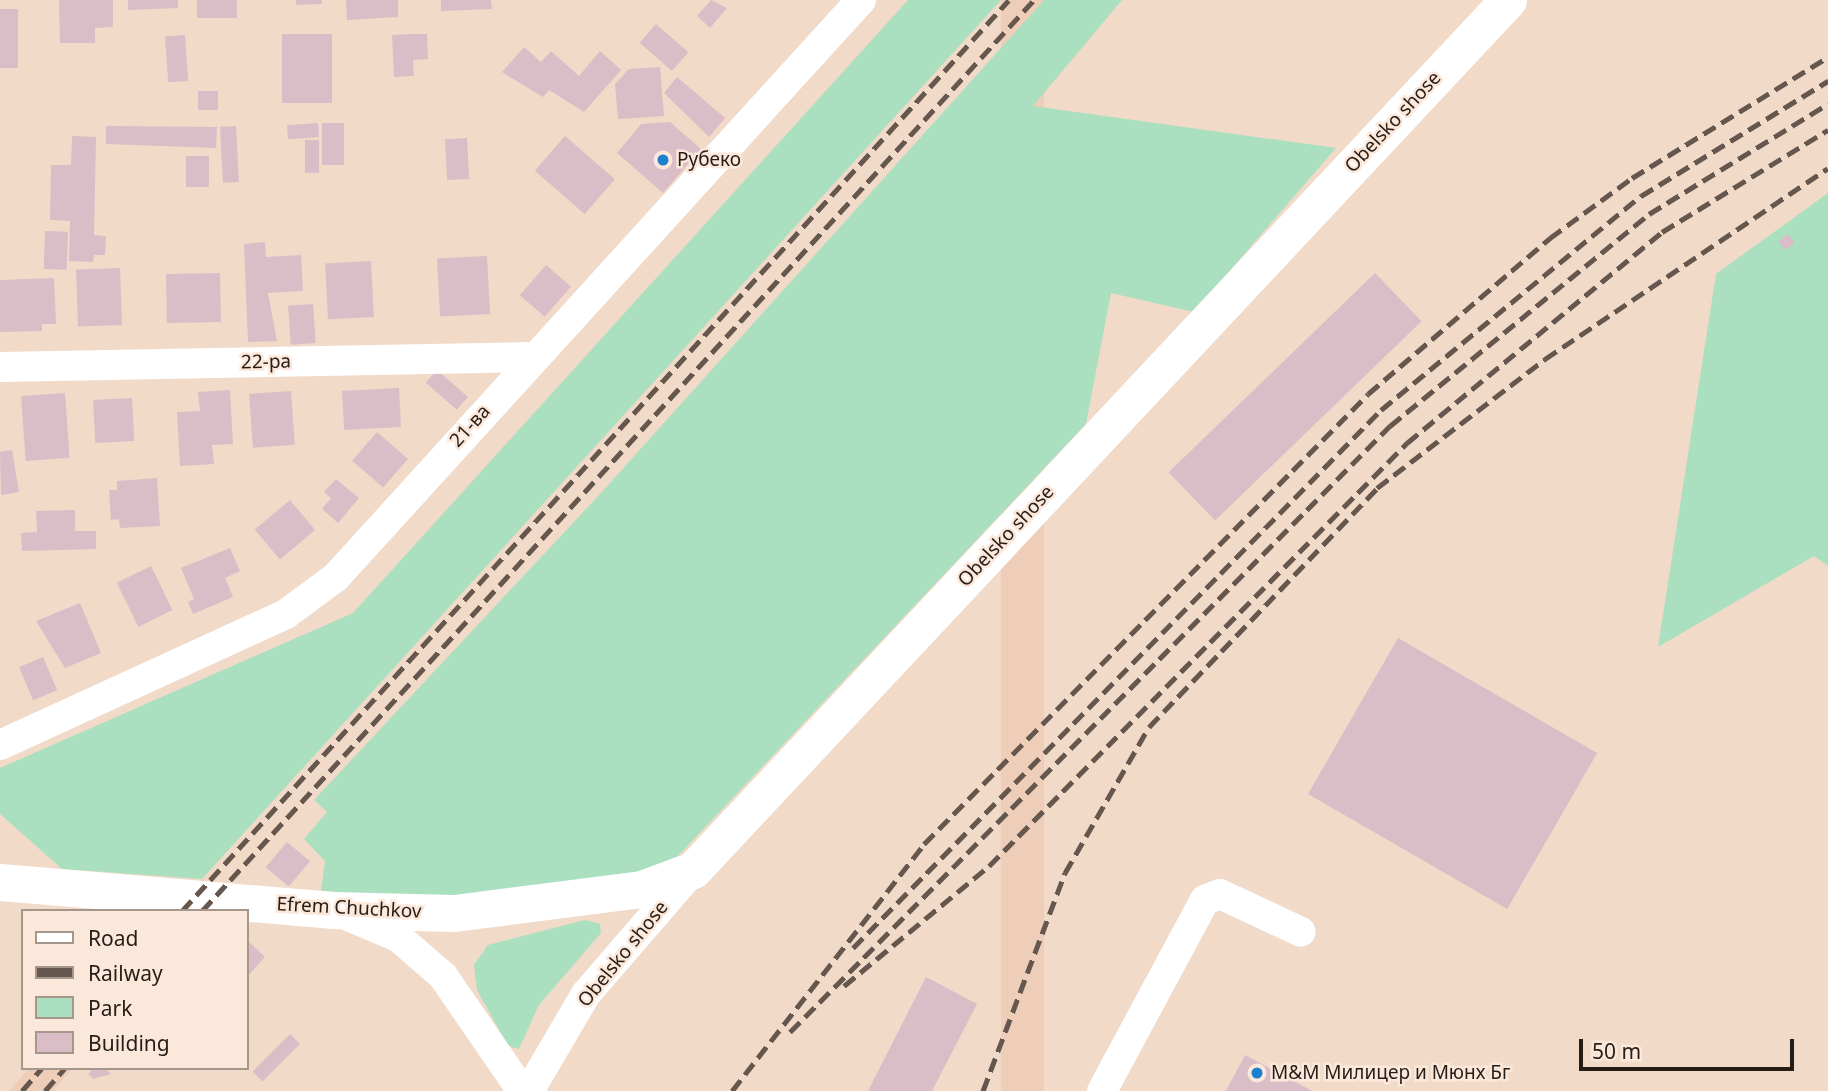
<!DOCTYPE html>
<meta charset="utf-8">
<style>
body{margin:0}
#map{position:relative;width:1828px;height:1091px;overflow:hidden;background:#f2dac9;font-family:"Noto Sans",sans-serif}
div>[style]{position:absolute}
.built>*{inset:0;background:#eeceb9;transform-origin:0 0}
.green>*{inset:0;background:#aadfbf}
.building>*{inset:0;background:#dabdc6;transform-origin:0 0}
.minor>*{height:30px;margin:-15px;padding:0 15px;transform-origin:15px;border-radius:15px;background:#fff}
.tertiary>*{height:37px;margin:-18.5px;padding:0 18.5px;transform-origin:18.5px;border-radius:18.5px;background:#fff}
.rail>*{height:5px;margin-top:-2.5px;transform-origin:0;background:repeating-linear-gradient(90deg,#65574e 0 14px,transparent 0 21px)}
.dots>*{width:19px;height:19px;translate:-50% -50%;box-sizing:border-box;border:4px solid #fce8da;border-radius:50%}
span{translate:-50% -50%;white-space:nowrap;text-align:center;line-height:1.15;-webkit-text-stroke:5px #fce8da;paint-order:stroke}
.street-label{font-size:19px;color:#261d17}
.poi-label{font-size:19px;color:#261d17}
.left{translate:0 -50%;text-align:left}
.legend{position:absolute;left:21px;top:909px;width:228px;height:161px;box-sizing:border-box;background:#fce8da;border:2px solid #a6978c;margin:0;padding:9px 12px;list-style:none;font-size:21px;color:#261d17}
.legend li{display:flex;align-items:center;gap:14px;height:35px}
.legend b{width:35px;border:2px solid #a6978c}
.scale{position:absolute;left:1579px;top:1039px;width:215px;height:32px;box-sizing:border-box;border:4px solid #261d17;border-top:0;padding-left:9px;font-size:21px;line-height:24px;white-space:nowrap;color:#261d17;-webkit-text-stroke:5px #fce8da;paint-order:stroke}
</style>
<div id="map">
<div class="built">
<i style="left:1001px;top:0;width:43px;height:1232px"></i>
<i style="clip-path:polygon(29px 1068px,73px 1068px,53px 1091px,9px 1091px)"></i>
</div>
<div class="green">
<i style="clip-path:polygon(908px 0,1001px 0,202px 879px,62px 869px,0 814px,0 768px,353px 613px)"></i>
<i style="clip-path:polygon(1044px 0,1122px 0,1033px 106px,1336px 148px,1194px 312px,1111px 293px,1086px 424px,678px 856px,625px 879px,421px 901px,321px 891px,325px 861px,304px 839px,327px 812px,314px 800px,601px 493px)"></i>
<i style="clip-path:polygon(1828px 193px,1828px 566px,1814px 556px,1658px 647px,1716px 274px)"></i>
<i style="clip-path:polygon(585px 920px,600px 924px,601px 933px,539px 1005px,519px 1049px,508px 1046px,477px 990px,474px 965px,488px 945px)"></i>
</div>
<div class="building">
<i style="clip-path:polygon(59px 0,113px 0,113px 27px,95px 28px,95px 43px,60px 43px)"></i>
<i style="clip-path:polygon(128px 0,178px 0,178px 8px,128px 10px)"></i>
<i style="left:197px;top:0;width:40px;height:18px"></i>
<i style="clip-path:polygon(296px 0,322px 0,322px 4px,296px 5px)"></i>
<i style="clip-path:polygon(346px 0,398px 0,398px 17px,347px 20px)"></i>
<i style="clip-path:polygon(441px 0,491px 0,492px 9px,441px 11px)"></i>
<i style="clip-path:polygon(711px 0,727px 8px,710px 28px,697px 16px)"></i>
<i style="left:0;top:9px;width:18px;height:59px"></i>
<i style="left:656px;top:24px;width:43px;height:25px;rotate:41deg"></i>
<i style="left:282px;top:34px;width:50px;height:69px"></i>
<i style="clip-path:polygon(413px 34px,427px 34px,428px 59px,413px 60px,414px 76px,394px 77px,392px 35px)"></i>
<i style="left:185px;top:35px;width:46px;height:20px;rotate:86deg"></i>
<i style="clip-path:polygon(524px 47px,541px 62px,551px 51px,579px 76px,600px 51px,621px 70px,584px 112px,549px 90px,543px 97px,502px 72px)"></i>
<i style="clip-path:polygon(660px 67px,664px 116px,618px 119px,615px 84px,629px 69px)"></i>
<i style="clip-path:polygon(677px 77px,725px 118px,709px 137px,664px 93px)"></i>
<i style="left:198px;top:91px;width:20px;height:19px"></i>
<i style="clip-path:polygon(670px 122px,701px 149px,663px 193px,617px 153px,641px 124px)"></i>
<i style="left:318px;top:123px;width:14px;height:31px;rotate:86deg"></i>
<i style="left:322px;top:123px;width:22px;height:42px"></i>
<i style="clip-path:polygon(106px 126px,217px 127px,216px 148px,106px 144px)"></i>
<i style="left:236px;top:126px;width:56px;height:16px;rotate:87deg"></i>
<i style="clip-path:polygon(72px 136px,96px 137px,94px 235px,106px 236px,105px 255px,94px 255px,93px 262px,69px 261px,70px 221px,50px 220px,51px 165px,71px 165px)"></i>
<i style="left:565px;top:136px;width:66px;height:46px;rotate:41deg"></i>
<i style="left:467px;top:138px;width:41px;height:22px;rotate:87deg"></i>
<i style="left:305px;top:140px;width:14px;height:33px"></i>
<i style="left:186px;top:156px;width:23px;height:31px"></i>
<i style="left:45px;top:231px;width:23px;height:38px;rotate:2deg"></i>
<i style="left:1788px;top:234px;width:11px;height:12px;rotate:52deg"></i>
<i style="clip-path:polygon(265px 242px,266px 257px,301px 255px,303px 291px,268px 293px,277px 341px,248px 342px,244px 244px)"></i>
<i style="left:487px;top:256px;width:58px;height:50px;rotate:87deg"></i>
<i style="left:371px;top:261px;width:56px;height:46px;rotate:87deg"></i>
<i style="left:546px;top:265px;width:33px;height:40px;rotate:41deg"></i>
<i style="left:120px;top:268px;width:57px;height:44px;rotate:88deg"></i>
<i style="left:220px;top:273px;width:49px;height:54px;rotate:89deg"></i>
<i style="left:1375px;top:273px;width:67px;height:287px;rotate:46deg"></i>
<i style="clip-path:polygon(54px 278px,56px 324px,42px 324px,42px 331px,0 332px,0 280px)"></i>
<i style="left:313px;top:304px;width:39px;height:25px;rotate:86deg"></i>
<i style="left:437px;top:370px;width:41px;height:17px;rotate:41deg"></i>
<i style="left:399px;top:388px;width:39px;height:57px;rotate:87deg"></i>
<i style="clip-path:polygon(230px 390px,233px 444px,212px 445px,214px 464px,180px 466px,177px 412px,200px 411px,198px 392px)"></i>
<i style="left:291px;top:391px;width:54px;height:42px;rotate:86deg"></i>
<i style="left:65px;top:393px;width:65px;height:44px;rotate:86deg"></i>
<i style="left:132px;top:398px;width:43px;height:39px;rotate:87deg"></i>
<i style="left:377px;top:432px;width:41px;height:38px;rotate:41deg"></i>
<i style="clip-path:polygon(12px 450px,19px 492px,1px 495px,0 452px)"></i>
<i style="clip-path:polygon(157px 478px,160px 526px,120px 528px,119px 519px,111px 520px,109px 490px,117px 490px,117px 481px)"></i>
<i style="clip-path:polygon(336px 479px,359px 498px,338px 523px,322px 509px,331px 498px,324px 492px)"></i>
<i style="left:290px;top:500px;width:39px;height:46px;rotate:50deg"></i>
<i style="clip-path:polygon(75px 510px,75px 531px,96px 531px,96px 549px,22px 551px,21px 533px,37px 532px,36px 511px)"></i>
<i style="clip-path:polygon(230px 548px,240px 571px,225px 578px,233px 597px,193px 614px,188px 602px,194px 599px,181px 568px)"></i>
<i style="left:151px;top:566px;width:49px;height:38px;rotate:64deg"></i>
<i style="clip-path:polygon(80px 603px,101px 653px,65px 668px,36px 621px)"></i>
<i style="left:1398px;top:638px;width:230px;height:180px;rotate:30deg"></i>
<i style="left:43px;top:657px;width:36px;height:26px;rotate:67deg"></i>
<i style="left:287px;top:842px;width:30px;height:33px;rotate:40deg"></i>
<i style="clip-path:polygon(247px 940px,265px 957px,247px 977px)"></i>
<i style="clip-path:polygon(926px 977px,977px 1004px,932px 1091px,868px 1091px)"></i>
<i style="left:290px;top:1034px;width:14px;height:53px;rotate:45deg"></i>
<i style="clip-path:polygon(1245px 1055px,1312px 1091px,1226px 1091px)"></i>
<i style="clip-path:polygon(94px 1068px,105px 1068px,111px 1074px,93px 1079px,88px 1074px)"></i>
</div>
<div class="minor">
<i style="left:0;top:367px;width:532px;rotate:-1.08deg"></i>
<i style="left:0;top:745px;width:315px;rotate:-24.6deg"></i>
<i style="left:286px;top:614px;width:62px;rotate:-36.5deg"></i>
<i style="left:336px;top:577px;width:780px;rotate:-47.7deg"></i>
<i style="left:343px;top:914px;width:60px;rotate:22.7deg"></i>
<i style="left:398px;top:937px;width:60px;rotate:40.9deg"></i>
<i style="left:443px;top:976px;width:140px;rotate:55.5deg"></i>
<i style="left:529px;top:1091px;width:113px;rotate:-59.6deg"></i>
<i style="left:586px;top:994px;width:164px;rotate:-49.2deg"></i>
<i style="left:1102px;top:1091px;width:217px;rotate:-61.7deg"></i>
<i style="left:1205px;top:900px;width:16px;rotate:-22deg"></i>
<i style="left:1220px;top:894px;width:89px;rotate:25.1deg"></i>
</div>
<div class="tertiary">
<i style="left:0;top:882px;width:335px;rotate:4.8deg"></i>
<i style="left:334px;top:910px;width:120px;rotate:1.4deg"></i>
<i style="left:454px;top:913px;width:189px;rotate:-7.3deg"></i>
<i style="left:641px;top:889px;width:55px;rotate:-20.1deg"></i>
<i style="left:693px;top:870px;width:1192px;rotate:-46.87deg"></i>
</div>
<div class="rail">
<i style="left:182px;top:911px;width:1230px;rotate:-47.77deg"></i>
<i style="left:202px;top:911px;width:1234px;rotate:-47.6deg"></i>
<i style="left:853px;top:948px;width:754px;rotate:-45.54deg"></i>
<i style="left:1381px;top:410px;width:337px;rotate:-39.5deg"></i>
<i style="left:1641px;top:196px;width:220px;rotate:-31.6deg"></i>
<i style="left:844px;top:986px;width:188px;rotate:-39.6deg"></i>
<i style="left:989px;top:866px;width:595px;rotate:-45.34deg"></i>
<i style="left:1407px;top:443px;width:331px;rotate:-39.6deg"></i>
<i style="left:1662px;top:232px;width:195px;rotate:-31.6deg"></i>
<i style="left:790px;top:1032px;width:853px;rotate:-45.29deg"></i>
<i style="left:1390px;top:426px;width:335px;rotate:-39.3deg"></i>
<i style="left:1649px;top:214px;width:210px;rotate:-31.6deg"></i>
<i style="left:22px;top:1091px;width:30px;rotate:-49deg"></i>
<i style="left:45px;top:1091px;width:30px;rotate:-49deg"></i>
<i style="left:732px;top:1091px;width:313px;rotate:-52.1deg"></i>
<i style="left:924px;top:844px;width:632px;rotate:-45.38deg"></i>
<i style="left:1368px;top:394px;width:240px;rotate:-40.6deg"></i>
<i style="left:1550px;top:238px;width:102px;rotate:-36.2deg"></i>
<i style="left:1632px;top:178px;width:230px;rotate:-31.7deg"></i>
<i style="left:983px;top:1091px;width:233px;rotate:-69.4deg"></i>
<i style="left:1065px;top:873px;width:168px;rotate:-60.1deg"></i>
<i style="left:1149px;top:727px;width:330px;rotate:-46.3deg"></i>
<i style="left:1377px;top:488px;width:212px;rotate:-37.5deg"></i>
<i style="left:1545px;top:359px;width:341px;rotate:-34deg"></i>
</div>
<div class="dots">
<i style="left:663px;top:160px;background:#1c82cd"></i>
<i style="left:1257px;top:1073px;background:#1c82cd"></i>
</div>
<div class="street-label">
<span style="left:1393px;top:122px;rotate:-47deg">Obelsko shose</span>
<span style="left:266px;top:362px;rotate:-1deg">22-ра</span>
<span style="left:470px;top:426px;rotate:-48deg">21-ва</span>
<span style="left:1006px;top:536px;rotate:-47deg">Obelsko shose</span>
<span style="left:349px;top:908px;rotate:3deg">Efrem Chuchkov</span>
<span style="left:623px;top:954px;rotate:-51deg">Obelsko shose</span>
</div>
<div class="poi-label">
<span class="left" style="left:677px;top:160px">Рубеко</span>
<span class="left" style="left:1271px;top:1073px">М&amp;M Mилицер и Мюнх Бг</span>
</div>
<ul class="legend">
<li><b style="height:9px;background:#fff"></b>Road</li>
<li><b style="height:9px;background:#65574e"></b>Railway</li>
<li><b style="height:19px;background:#aadfbf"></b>Park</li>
<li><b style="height:19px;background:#dabdc6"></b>Building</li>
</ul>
<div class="scale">50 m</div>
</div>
